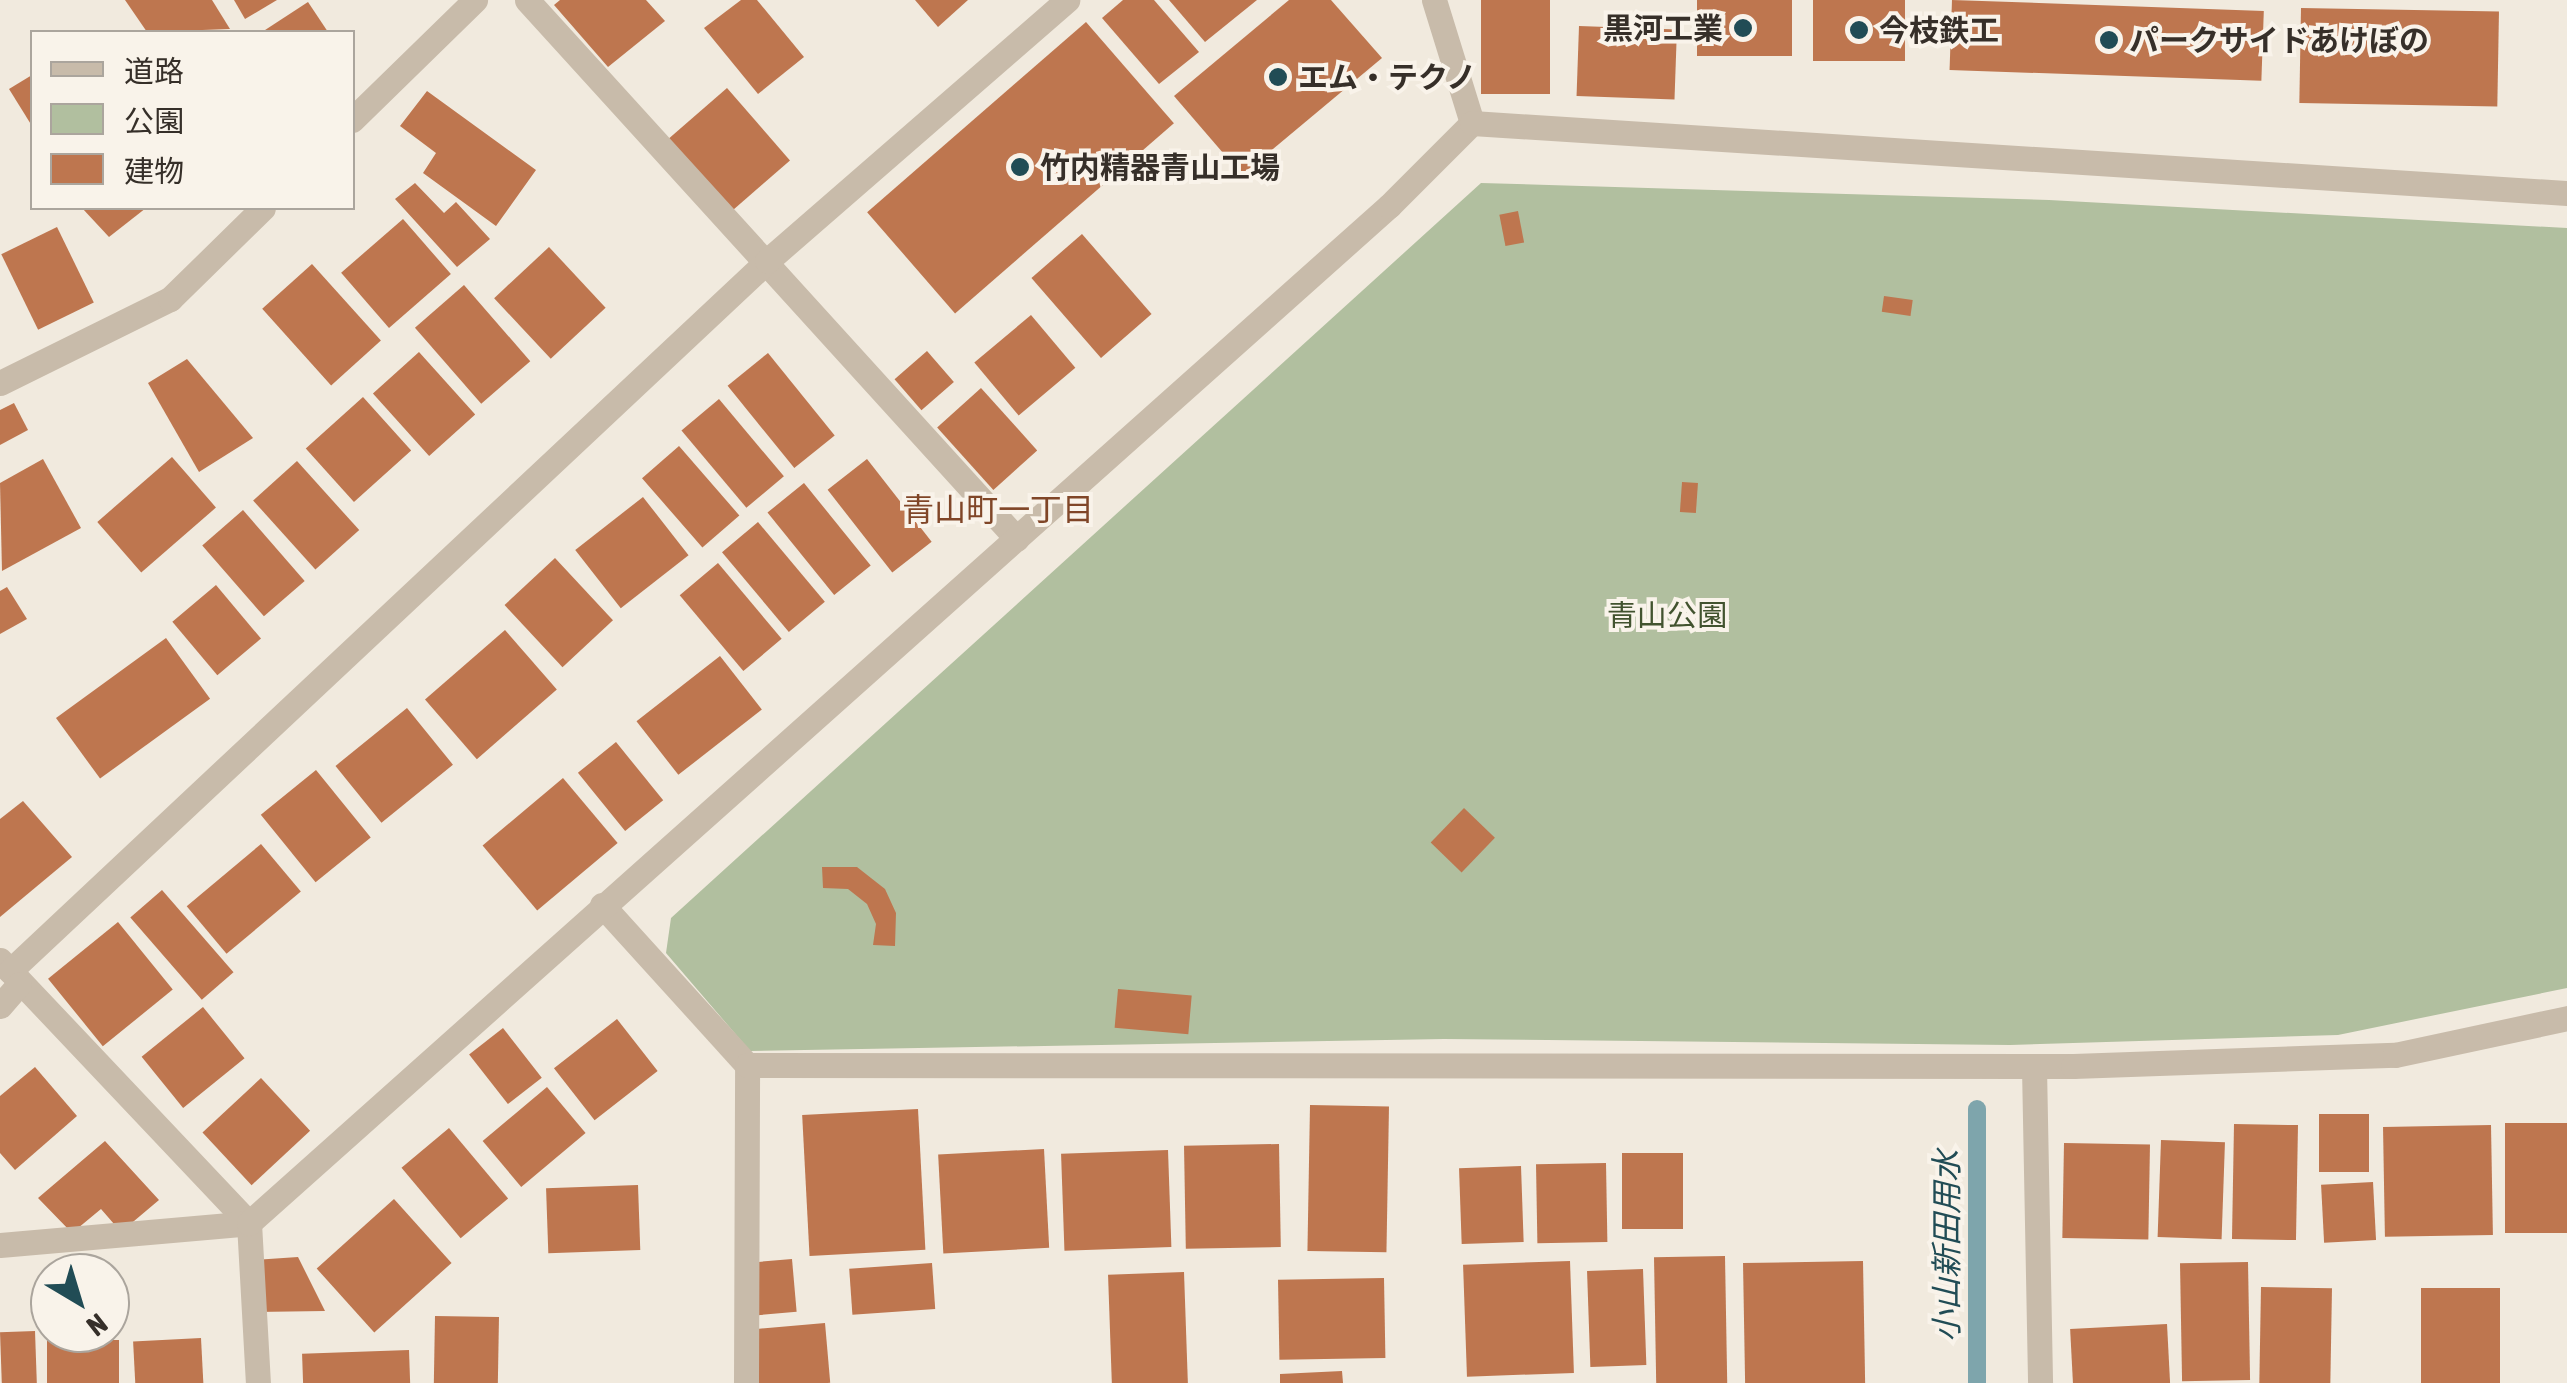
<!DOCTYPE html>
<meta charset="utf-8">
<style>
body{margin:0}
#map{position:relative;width:2567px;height:1383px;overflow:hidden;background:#f1eade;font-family:"Asap Condensed","Noto Sans JP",sans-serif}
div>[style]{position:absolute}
.green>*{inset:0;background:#b1bf9f}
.stream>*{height:18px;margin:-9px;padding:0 9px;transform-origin:9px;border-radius:9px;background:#7ea5ac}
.building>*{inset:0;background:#be764f;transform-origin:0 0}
.minor>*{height:25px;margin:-12.5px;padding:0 12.5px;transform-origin:12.5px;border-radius:12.5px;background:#c8bbaa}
.dots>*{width:28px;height:28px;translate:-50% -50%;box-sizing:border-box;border:5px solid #f9f3ea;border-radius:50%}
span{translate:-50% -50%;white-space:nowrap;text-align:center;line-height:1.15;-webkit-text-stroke:8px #f9f3ea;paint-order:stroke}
.poi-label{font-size:30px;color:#362f29;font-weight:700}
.right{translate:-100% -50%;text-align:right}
.left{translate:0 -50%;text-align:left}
.park-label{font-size:30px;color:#42532f}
.neighbourhood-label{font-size:32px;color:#804628}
.water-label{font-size:32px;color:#214c55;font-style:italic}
.legend{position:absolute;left:30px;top:30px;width:325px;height:180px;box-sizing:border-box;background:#f9f3ea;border:2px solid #aba59d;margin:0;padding:12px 18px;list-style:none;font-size:30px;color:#362f29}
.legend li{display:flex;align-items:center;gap:20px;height:50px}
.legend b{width:50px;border:2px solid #aba59d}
.north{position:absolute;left:30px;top:1253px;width:100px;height:100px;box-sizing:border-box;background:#f9f3ea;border:2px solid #aba59d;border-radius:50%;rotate:142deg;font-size:28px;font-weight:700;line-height:40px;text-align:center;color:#362f29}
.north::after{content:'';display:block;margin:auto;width:35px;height:45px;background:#214c55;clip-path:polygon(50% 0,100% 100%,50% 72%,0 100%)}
</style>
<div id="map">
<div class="green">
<i style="clip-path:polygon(1481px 183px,2049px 200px,2567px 228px,2567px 988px,2338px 1035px,2010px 1045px,1444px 1039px,750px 1051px,666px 953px,671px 918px)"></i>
</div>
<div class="stream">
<i style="left:1977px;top:1383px;width:274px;rotate:-90deg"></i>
</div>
<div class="building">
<i style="clip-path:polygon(125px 0,212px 0,230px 29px,147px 32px)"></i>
<i style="clip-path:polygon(234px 0,277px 0,245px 19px)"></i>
<i style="clip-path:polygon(560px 0,646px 0,665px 21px,608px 67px,554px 5px)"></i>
<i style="clip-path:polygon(741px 0,757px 0,804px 57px,758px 94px,704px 28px)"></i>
<i style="clip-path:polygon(915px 0,968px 0,938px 27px)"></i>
<i style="clip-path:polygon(1123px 0,1154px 0,1199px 52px,1159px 84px,1102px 18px)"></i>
<i style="clip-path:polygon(1169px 0,1257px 0,1205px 42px)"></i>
<i style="clip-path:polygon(1289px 0,1331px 0,1382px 58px,1242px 175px,1174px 96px)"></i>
<i style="left:1481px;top:0;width:69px;height:94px"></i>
<i style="left:1697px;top:0;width:95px;height:56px"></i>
<i style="left:1813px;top:0;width:92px;height:61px"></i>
<i style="left:1952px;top:0;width:312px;height:70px;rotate:2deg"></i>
<i style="clip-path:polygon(308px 2px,328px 32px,262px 32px)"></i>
<i style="left:2301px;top:8px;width:198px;height:95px;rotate:1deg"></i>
<i style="left:1086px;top:22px;width:134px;height:290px;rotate:49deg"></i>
<i style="left:1579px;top:26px;width:98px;height:70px;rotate:2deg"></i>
<i style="clip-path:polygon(32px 75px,32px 126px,9px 89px)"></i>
<i style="left:727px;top:88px;width:96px;height:77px;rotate:49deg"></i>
<i style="clip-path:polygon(427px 91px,536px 170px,496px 226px,423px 173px,436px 153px,400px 126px)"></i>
<i style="clip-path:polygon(415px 183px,444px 213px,456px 202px,490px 239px,457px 267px,395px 199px)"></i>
<i style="clip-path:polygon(82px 208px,146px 208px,109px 237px)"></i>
<i style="left:1518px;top:211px;width:32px;height:19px;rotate:79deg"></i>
<i style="left:403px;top:219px;width:73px;height:82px;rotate:49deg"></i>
<i style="left:57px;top:227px;width:84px;height:62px;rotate:64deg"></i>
<i style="left:1082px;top:234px;width:106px;height:67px;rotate:49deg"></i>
<i style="left:549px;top:247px;width:83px;height:75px;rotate:47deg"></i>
<i style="left:312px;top:264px;width:103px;height:67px;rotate:48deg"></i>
<i style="left:464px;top:285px;width:101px;height:65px;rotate:49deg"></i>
<i style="left:1884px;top:296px;width:29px;height:16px;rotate:8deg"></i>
<i style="left:1031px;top:315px;width:69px;height:74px;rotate:50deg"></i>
<i style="left:927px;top:351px;width:41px;height:43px;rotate:49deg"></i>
<i style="left:419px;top:352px;width:84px;height:62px;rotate:48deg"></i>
<i style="left:768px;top:353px;width:106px;height:52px;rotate:51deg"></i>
<i style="clip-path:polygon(187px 359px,253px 438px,199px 472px,148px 383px)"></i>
<i style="left:981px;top:388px;width:84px;height:59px;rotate:48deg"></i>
<i style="left:363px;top:397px;width:72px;height:77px;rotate:48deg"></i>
<i style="left:719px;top:399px;width:101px;height:49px;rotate:50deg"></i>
<i style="clip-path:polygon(14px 403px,28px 430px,0 445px,0 410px)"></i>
<i style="left:679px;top:446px;width:92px;height:49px;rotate:49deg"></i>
<i style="left:172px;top:457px;width:67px;height:99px;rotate:49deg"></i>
<i style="clip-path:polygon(43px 459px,81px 528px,2px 571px,0 483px)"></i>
<i style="left:867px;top:459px;width:105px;height:50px;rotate:52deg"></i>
<i style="left:297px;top:461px;width:93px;height:59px;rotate:48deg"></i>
<i style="left:1682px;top:482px;width:16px;height:30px;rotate:4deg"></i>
<i style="left:804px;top:483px;width:106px;height:47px;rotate:51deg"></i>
<i style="left:643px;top:497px;width:74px;height:86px;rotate:52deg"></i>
<i style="left:243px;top:510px;width:94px;height:54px;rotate:49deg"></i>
<i style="left:758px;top:522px;width:104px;height:47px;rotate:50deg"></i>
<i style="left:555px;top:558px;width:85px;height:69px;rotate:47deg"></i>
<i style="left:718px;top:563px;width:99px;height:50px;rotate:50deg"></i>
<i style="left:216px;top:585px;width:70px;height:57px;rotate:50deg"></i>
<i style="clip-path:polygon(7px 587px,27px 619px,0 634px,0 591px)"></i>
<i style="left:505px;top:630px;width:79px;height:106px;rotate:49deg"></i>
<i style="left:166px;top:638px;width:75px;height:136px;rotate:54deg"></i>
<i style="left:720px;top:656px;width:68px;height:106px;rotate:52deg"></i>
<i style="left:407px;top:708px;width:73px;height:92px;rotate:51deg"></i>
<i style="left:616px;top:742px;width:75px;height:49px;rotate:51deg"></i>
<i style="left:316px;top:770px;width:87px;height:71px;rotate:51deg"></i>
<i style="left:563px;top:778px;width:85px;height:105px;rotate:50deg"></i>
<i style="clip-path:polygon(23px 801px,72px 857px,0 917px,0 819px)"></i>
<i style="left:1464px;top:808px;width:43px;height:48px;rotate:44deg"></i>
<i style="left:261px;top:844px;width:62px;height:97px;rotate:50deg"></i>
<i style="clip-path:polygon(822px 867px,857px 867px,885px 889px,896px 913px,895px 946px,873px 945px,876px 924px,867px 904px,848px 889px,823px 888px)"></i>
<i style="left:162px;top:890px;width:109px;height:42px;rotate:49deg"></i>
<i style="left:118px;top:922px;width:87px;height:90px;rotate:51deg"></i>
<i style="left:1118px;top:989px;width:74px;height:39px;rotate:5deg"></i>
<i style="left:203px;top:1007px;width:66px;height:79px;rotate:51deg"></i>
<i style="left:617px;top:1019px;width:66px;height:80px;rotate:52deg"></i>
<i style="left:503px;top:1028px;width:63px;height:43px;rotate:52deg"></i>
<i style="clip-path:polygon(35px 1067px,77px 1116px,15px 1170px,0 1153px,0 1096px)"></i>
<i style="left:261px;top:1078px;width:72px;height:80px;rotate:47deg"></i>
<i style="left:547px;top:1087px;width:60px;height:84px;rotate:50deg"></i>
<i style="left:1310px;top:1105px;width:79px;height:146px;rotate:1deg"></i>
<i style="left:918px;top:1109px;width:141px;height:116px;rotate:87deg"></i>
<i style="left:2319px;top:1114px;width:50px;height:58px"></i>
<i style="left:2567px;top:1123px;width:110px;height:62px;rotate:90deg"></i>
<i style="left:2234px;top:1124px;width:64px;height:115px;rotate:1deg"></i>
<i style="left:2491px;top:1125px;width:110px;height:108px;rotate:89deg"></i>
<i style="left:449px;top:1128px;width:92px;height:62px;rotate:50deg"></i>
<i style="left:2161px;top:1140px;width:64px;height:97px;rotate:2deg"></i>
<i style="clip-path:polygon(105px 1141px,159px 1200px,121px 1232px,101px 1209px,72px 1233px,38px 1198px)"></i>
<i style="left:2064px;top:1143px;width:86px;height:95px;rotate:1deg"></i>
<i style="left:1279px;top:1144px;width:103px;height:95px;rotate:89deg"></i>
<i style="left:1044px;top:1149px;width:99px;height:106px;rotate:87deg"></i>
<i style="left:1168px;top:1150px;width:97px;height:107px;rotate:88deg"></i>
<i style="left:1622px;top:1153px;width:61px;height:76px"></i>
<i style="left:1606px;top:1163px;width:79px;height:70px;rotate:89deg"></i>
<i style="left:1521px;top:1166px;width:76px;height:62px;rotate:88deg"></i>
<i style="left:2373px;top:1182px;width:58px;height:52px;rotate:87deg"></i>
<i style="left:638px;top:1185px;width:65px;height:92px;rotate:88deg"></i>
<i style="left:394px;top:1199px;width:86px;height:104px;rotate:48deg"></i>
<i style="left:1725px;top:1256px;width:127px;height:71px;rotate:89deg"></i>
<i style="clip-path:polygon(298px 1257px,325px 1311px,255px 1312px,253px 1260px)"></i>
<i style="left:792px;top:1259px;width:53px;height:45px;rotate:85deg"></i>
<i style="left:1570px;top:1261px;width:112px;height:107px;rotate:88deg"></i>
<i style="left:1863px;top:1261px;width:122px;height:120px;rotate:89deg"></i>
<i style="left:2248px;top:1262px;width:118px;height:68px;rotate:89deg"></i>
<i style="left:932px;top:1263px;width:46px;height:83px;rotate:86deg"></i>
<i style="left:1643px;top:1269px;width:96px;height:56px;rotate:88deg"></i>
<i style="left:1184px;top:1272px;width:111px;height:76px;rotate:88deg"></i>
<i style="left:1384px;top:1278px;width:80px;height:106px;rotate:89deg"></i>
<i style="left:2261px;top:1287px;width:71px;height:96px;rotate:1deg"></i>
<i style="left:2421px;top:1288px;width:79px;height:95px"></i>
<i style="left:435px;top:1316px;width:64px;height:67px;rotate:1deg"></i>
<i style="left:825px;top:1323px;width:60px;height:71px;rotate:85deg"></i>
<i style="left:2167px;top:1324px;width:59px;height:97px;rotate:87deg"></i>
<i style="left:35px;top:1331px;width:52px;height:35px;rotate:88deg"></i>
<i style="left:201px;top:1338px;width:45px;height:68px;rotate:87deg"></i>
<i style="left:47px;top:1340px;width:72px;height:43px"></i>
<i style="left:409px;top:1350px;width:33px;height:107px;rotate:88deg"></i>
<i style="clip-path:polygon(1342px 1371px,1343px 1383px,1280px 1383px,1280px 1374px)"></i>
</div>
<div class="minor">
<i style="left:527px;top:0;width:728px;rotate:47.73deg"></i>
<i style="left:1434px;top:0;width:129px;rotate:72.8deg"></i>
<i style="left:352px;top:120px;width:172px;rotate:-44.3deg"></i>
<i style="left:0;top:383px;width:190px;rotate:-26.3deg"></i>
<i style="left:170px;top:299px;width:130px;rotate:-44.4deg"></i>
<i style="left:602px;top:905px;width:216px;rotate:47.8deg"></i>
<i style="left:0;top:960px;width:362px;rotate:46.6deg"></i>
<i style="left:249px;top:1223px;width:160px;rotate:86.8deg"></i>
<i style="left:10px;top:971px;width:1038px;rotate:-43.16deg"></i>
<i style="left:767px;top:261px;width:398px;rotate:-41deg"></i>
<i style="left:0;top:1006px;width:29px;rotate:-49deg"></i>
<i style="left:2034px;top:1067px;width:316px;rotate:88.9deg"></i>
<i style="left:0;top:1245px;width:250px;rotate:-5deg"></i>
<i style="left:249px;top:1223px;width:1528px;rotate:-41.74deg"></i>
<i style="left:1389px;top:206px;width:117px;rotate:-45deg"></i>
<i style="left:1472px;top:123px;width:1097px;rotate:3.66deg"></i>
<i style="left:746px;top:1383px;width:318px;rotate:-89.8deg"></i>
<i style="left:747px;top:1065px;width:1326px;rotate:0.04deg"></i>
<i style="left:2073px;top:1066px;width:322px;rotate:-2deg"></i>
<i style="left:2395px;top:1055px;width:176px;rotate:-12.1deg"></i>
</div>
<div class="dots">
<i style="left:1743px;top:28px;background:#214c55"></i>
<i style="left:1859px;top:30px;background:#214c55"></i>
<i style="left:2109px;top:40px;background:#214c55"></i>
<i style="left:1278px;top:77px;background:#214c55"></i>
<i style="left:1020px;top:167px;background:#214c55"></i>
</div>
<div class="poi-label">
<span class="right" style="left:1723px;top:28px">黒河工業</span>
<span class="left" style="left:1879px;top:30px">今枝鉄工</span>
<span class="left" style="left:2129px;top:40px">パークサイドあけぼの</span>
<span class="left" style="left:1298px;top:77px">エム・テクノ</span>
<span class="left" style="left:1040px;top:167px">竹内精器青山工場</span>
</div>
<div class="park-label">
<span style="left:1667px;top:615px">青山公園</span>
</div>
<div class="neighbourhood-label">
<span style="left:998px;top:510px">青山町一丁目</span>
</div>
<div class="water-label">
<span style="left:1947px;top:1246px;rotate:-90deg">小山新田用水</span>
</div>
<ul class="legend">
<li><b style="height:12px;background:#c8bbaa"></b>道路</li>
<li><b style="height:28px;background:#b1bf9f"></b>公園</li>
<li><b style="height:28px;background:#be764f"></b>建物</li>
</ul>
<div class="north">N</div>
</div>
